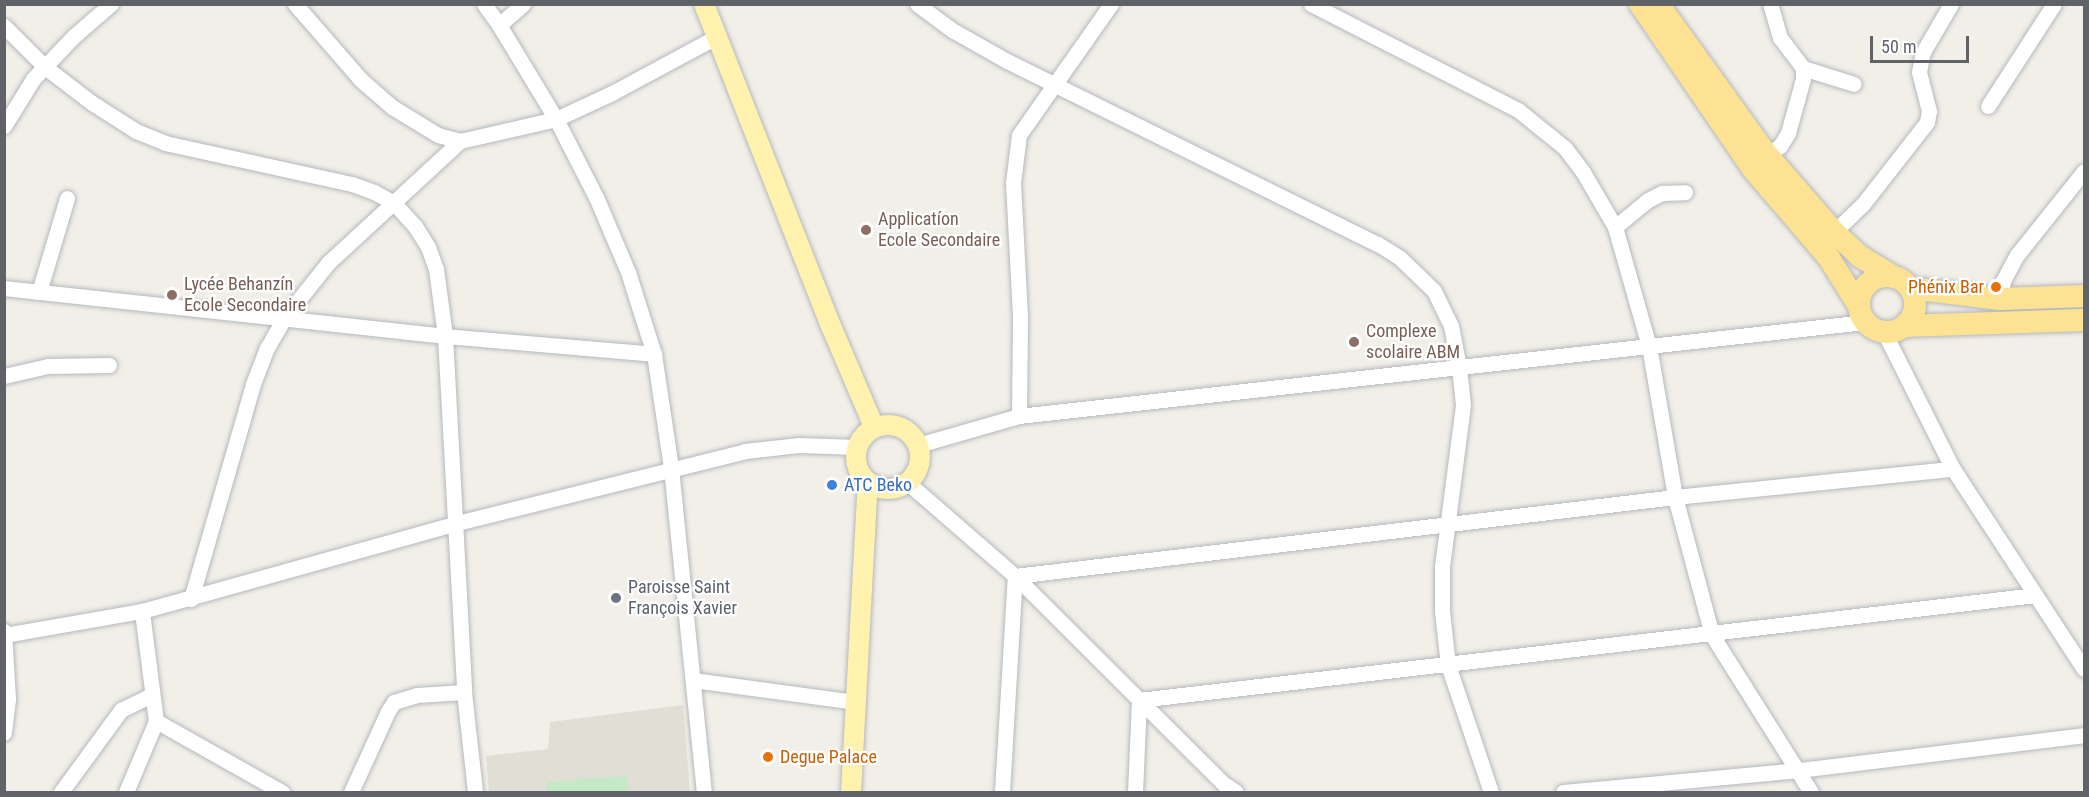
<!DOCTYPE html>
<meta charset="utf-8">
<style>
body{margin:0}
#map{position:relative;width:2089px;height:797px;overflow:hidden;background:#f1efe8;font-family:"Roboto Condensed",sans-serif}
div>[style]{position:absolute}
.education>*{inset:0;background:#e1ded6}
.green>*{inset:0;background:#c5e8c5}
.roads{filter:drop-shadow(0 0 2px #b5b8bc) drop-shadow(0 0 2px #b5b8bc)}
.minor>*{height:15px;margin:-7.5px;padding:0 7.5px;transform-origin:7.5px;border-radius:7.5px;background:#fff}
.major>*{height:20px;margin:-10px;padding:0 10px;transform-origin:10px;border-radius:10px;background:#fff2af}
.major>.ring{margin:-10px;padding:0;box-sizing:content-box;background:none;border:20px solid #fff2af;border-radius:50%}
.highway>*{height:22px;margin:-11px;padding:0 11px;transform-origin:11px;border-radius:11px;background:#fde293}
.highway>.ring{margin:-11px;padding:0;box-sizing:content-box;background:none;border:22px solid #fde293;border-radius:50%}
.dots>*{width:16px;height:16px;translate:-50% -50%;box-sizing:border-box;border:3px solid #fff;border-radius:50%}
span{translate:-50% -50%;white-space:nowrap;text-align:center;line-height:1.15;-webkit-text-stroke:4.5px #fff;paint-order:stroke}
.education-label{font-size:18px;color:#785e54}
.left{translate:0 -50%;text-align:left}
.food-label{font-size:18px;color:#c56008}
.right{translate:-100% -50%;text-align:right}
.shop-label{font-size:18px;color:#366cbe}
.worship-label{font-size:18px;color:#5b616d}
.frame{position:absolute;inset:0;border:6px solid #5f6368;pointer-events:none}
.scale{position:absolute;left:1870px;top:36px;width:99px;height:27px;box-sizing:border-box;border:3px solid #5f6368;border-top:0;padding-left:8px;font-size:18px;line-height:21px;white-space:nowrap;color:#5f6368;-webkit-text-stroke:4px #fff;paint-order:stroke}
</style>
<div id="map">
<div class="education">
<i style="clip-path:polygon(683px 705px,690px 792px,489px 792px,486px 756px,548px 749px,550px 722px)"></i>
</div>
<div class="green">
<i style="clip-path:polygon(627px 776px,628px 792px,547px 792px,547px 782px)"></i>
</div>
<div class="roads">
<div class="minor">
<i style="left:295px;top:4px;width:101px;rotate:49deg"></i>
<i style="left:361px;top:80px;width:41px;rotate:41.1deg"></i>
<i style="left:392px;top:107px;width:54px;rotate:31.3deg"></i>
<i style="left:438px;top:135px;width:23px;rotate:15deg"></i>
<i style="left:460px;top:141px;width:98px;rotate:-12.9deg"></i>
<i style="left:556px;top:119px;width:62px;rotate:-24.9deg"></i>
<i style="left:612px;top:93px;width:120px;rotate:-28.3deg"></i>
<i style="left:484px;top:4px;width:26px;rotate:54deg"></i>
<i style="left:499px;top:25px;width:110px;rotate:58.8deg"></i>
<i style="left:556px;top:119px;width:88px;rotate:62.9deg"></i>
<i style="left:596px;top:197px;width:82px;rotate:66.9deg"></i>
<i style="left:628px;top:272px;width:86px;rotate:72.4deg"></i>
<i style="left:654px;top:354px;width:115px;rotate:81.5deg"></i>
<i style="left:671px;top:468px;width:326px;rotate:84.2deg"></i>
<i style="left:917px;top:4px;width:44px;rotate:36.6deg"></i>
<i style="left:952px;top:30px;width:63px;rotate:29.4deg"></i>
<i style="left:1007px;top:61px;width:414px;rotate:26.3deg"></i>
<i style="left:1378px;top:244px;width:26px;rotate:32deg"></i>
<i style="left:1400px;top:258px;width:47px;rotate:44.1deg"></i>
<i style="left:1434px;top:291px;width:39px;rotate:64deg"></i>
<i style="left:1451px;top:326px;width:42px;rotate:79deg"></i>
<i style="left:1459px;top:367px;width:38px;rotate:84deg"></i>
<i style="left:1463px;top:405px;width:162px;rotate:97.4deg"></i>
<i style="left:1442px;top:566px;width:45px;rotate:90deg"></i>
<i style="left:1442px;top:611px;width:54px;rotate:83.7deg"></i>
<i style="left:1448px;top:665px;width:134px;rotate:71.3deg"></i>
<i style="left:1311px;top:4px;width:233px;rotate:27.1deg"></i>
<i style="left:1518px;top:110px;width:60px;rotate:39deg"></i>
<i style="left:1565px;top:148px;width:30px;rotate:53deg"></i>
<i style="left:1583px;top:172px;width:64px;rotate:59.8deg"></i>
<i style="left:1615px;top:227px;width:124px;rotate:74.1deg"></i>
<i style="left:1649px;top:346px;width:153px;rotate:80.2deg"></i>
<i style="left:1675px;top:497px;width:143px;rotate:75deg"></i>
<i style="left:1712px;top:635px;width:186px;rotate:57.8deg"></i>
<i style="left:499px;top:25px;width:32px;rotate:-41deg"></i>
<i style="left:4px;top:26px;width:58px;rotate:45deg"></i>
<i style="left:45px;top:67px;width:59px;rotate:37.5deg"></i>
<i style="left:92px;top:103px;width:52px;rotate:32.5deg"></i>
<i style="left:136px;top:131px;width:31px;rotate:22deg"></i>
<i style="left:165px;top:143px;width:191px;rotate:12.4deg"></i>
<i style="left:352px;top:184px;width:23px;rotate:20deg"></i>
<i style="left:374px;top:192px;width:23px;rotate:29deg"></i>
<i style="left:394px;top:203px;width:31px;rotate:48deg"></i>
<i style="left:415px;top:226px;width:25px;rotate:58deg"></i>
<i style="left:428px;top:247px;width:23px;rotate:70deg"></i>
<i style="left:436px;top:269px;width:68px;rotate:82.3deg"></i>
<i style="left:445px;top:336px;width:357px;rotate:86.9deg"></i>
<i style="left:464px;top:692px;width:101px;rotate:83.7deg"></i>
<i style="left:1803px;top:68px;width:53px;rotate:17.4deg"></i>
<i style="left:1988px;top:106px;width:121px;rotate:-57.1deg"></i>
<i style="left:4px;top:126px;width:55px;rotate:-58.3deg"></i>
<i style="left:33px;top:79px;width:59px;rotate:-46.4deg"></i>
<i style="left:74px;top:36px;width:49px;rotate:-40.9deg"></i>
<i style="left:1767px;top:155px;width:16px;rotate:-35deg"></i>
<i style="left:1780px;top:146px;width:15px;rotate:-58deg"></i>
<i style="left:1788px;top:133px;width:56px;rotate:-74.5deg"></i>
<i style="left:1803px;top:79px;width:11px;rotate:-90deg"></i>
<i style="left:1803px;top:68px;width:38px;rotate:-127deg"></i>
<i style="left:1780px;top:38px;width:35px;rotate:-106deg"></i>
<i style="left:1615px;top:227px;width:43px;rotate:-39.3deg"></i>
<i style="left:1648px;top:200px;width:16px;rotate:-27deg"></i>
<i style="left:1662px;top:193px;width:23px;rotate:-2deg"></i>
<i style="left:1834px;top:232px;width:40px;rotate:-44deg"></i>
<i style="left:1863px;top:204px;width:104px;rotate:-52deg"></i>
<i style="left:1927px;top:122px;width:11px;rotate:-80deg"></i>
<i style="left:1929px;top:111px;width:40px;rotate:-104.4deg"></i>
<i style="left:1919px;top:72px;width:20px;rotate:-79deg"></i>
<i style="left:1923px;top:52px;width:56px;rotate:-59.7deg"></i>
<i style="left:4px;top:288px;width:444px;rotate:6.2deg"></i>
<i style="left:445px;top:336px;width:210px;rotate:4.9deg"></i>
<i style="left:39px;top:292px;width:98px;rotate:-73.4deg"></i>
<i style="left:2000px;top:299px;width:18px;rotate:-81deg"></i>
<i style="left:2003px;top:281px;width:30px;rotate:-62deg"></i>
<i style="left:2017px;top:255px;width:107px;rotate:-51.4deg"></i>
<i style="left:1884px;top:332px;width:153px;rotate:63.3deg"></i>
<i style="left:1953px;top:469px;width:239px;rotate:56.8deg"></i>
<i style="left:4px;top:376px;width:45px;rotate:-12.8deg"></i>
<i style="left:48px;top:366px;width:61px;rotate:-0.9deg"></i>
<i style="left:1019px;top:416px;width:100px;rotate:-89.4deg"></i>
<i style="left:1020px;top:316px;width:133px;rotate:-93deg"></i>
<i style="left:1013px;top:183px;width:48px;rotate:-82.9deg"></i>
<i style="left:1019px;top:135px;width:160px;rotate:-54.9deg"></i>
<i style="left:918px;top:445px;width:105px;rotate:-16deg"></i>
<i style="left:1019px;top:416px;width:851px;rotate:-6.34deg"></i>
<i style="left:908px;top:483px;width:142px;rotate:41deg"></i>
<i style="left:1015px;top:576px;width:295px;rotate:44.9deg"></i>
<i style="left:1224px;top:784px;width:14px;rotate:34deg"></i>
<i style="left:191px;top:599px;width:224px;rotate:-73.9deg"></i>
<i style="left:253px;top:384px;width:39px;rotate:-69deg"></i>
<i style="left:267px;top:348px;width:36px;rotate:-60deg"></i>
<i style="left:285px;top:317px;width:69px;rotate:-51.5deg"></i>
<i style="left:328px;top:263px;width:180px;rotate:-42.7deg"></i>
<i style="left:4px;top:631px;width:68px;rotate:86.6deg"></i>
<i style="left:8px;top:699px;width:34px;rotate:97deg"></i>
<i style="left:4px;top:635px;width:140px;rotate:-9.9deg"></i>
<i style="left:142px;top:611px;width:323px;rotate:-15.6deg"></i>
<i style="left:453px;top:524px;width:301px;rotate:-14deg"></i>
<i style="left:745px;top:451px;width:54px;rotate:-6.3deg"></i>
<i style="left:799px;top:445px;width:58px;rotate:2deg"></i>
<i style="left:693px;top:680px;width:163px;rotate:7.7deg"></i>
<i style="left:156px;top:721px;width:145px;rotate:29.4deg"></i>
<i style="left:61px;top:792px;width:102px;rotate:-53.8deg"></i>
<i style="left:121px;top:710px;width:34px;rotate:-26deg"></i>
<i style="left:126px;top:792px;width:77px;rotate:-67.1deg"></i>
<i style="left:156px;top:721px;width:111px;rotate:-97.3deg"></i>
<i style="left:351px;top:792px;width:89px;rotate:-65.4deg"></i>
<i style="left:388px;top:711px;width:11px;rotate:-56deg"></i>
<i style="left:394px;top:702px;width:24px;rotate:-17deg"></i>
<i style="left:417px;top:695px;width:47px;rotate:-3.7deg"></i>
<i style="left:1002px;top:792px;width:216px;rotate:-86.6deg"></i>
<i style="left:1015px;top:576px;width:665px;rotate:-6.83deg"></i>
<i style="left:1675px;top:497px;width:279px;rotate:-5.8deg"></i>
<i style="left:1135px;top:792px;width:92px;rotate:-87.5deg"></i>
<i style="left:1139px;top:700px;width:902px;rotate:-6.68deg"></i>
<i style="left:1563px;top:792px;width:238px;rotate:-5.3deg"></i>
<i style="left:1800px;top:770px;width:286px;rotate:-7deg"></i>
</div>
<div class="major">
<i style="left:704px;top:4px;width:346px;rotate:68.5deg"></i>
<i style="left:831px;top:326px;width:110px;rotate:66.9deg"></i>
<i class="ring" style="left:856px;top:425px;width:44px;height:44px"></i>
<i style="left:851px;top:792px;width:309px;rotate:-86.9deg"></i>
</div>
<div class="highway">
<i style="left:1640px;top:4px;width:200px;rotate:55.6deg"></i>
<i style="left:1753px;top:169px;width:117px;rotate:49.5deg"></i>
<i style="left:1829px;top:258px;width:57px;rotate:58deg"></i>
<i style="left:1658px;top:4px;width:186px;rotate:54.2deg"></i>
<i style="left:1767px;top:155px;width:102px;rotate:49deg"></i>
<i style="left:1834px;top:232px;width:37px;rotate:43deg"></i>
<i style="left:1861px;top:257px;width:39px;rotate:31deg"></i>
<i class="ring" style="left:1859px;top:276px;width:34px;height:34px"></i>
<i style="left:1910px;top:288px;width:91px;rotate:7deg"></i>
<i style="left:2000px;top:299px;width:84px;rotate:-2deg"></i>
<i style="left:1904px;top:326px;width:180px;rotate:-1.9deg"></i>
</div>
</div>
<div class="dots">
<i style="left:866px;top:230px;background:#8d6e63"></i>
<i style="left:1996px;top:287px;background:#e8710a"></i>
<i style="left:172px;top:295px;background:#8d6e63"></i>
<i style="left:1354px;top:342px;background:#8d6e63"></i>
<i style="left:832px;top:485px;background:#3f7fe0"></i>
<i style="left:616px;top:598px;background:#6b7280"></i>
<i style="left:768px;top:757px;background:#e8710a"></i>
</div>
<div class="education-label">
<span class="left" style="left:878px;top:230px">Applicatíon<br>Ecole Secondaire</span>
<span class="left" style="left:184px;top:295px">Lycée Behanzín<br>Ecole Secondaire</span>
<span class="left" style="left:1366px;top:342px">Complexe<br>scolaire ABM</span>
</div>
<div class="food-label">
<span class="right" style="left:1984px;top:287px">Phénix Bar</span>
<span class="left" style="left:780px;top:757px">Degue Palace</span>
</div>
<div class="shop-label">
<span class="left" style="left:844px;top:485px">ATC Beko</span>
</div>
<div class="worship-label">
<span class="left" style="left:628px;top:598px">Paroisse Saint<br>François Xavier</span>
</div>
<div class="frame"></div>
<div class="scale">50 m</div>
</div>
